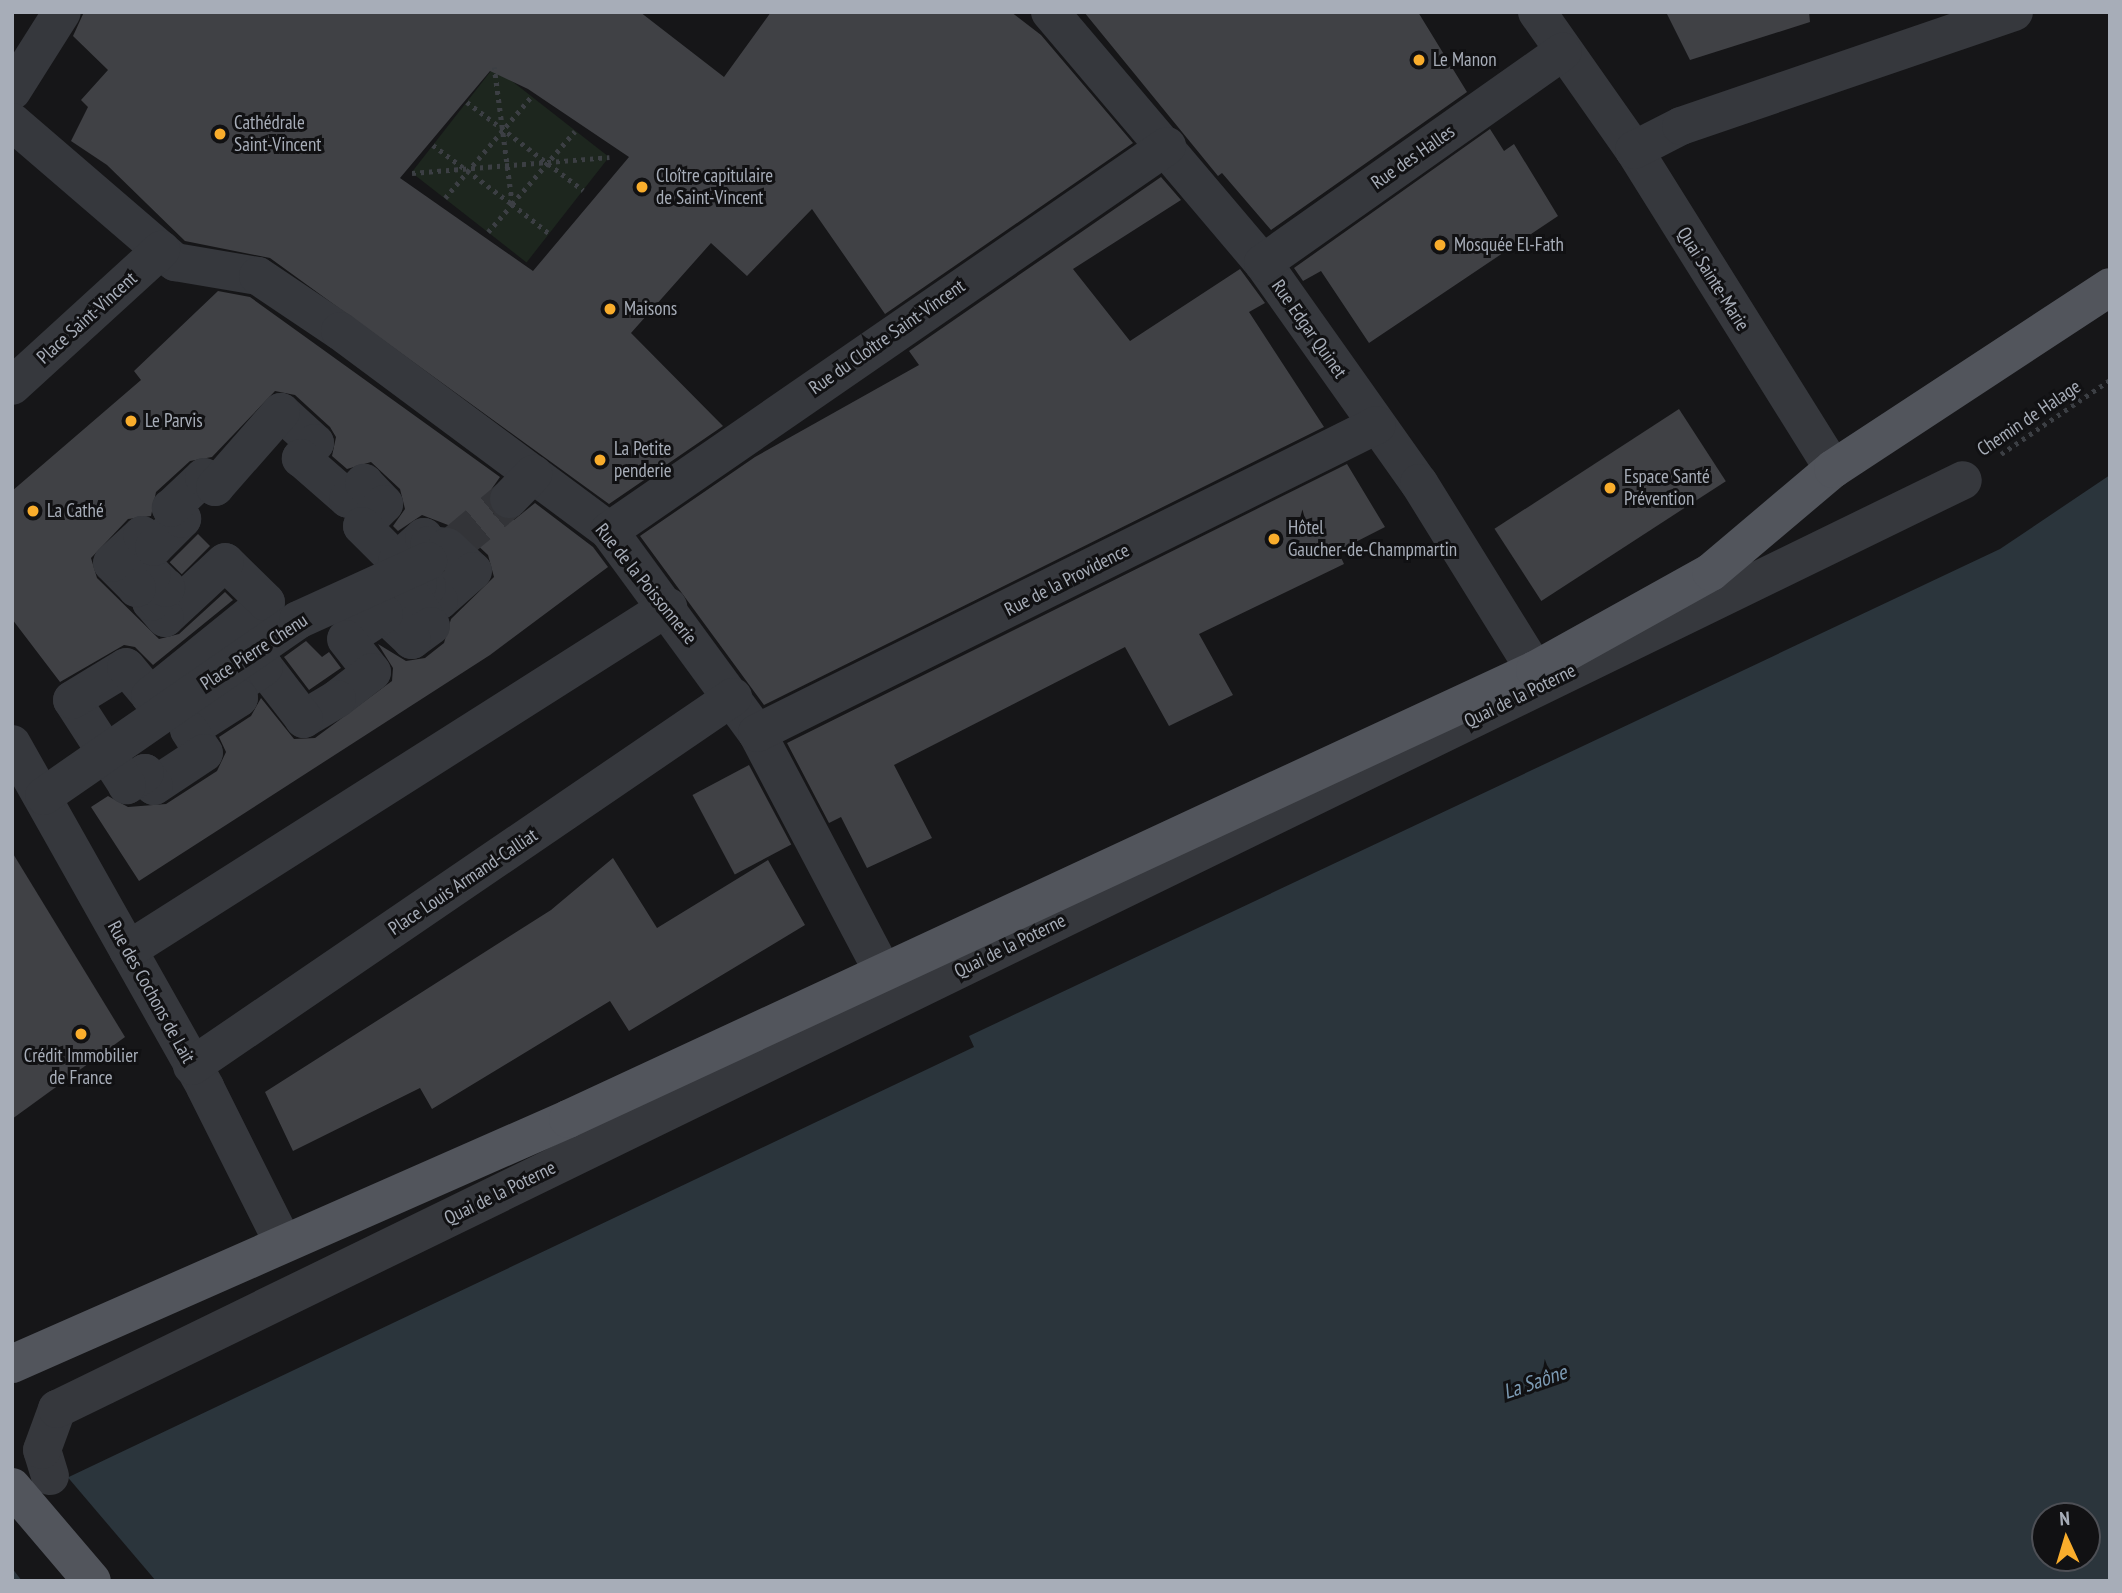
<!DOCTYPE html>
<meta charset="utf-8">
<style>
body{margin:0}
#map{position:relative;width:2122px;height:1593px;overflow:hidden;background:#161618;font-family:"PT Sans Narrow",sans-serif}
div>[style]{position:absolute}
.green>*{inset:0;background:#1d261e;transform-origin:0 0}
.water>*{inset:0;background:#2b353c}
.pier>*{inset:0;background:#161618}
.building>*{inset:0;background:#404145;transform-origin:0 0}
.minor-tunnel>*{height:38px;margin-top:-19px;transform-origin:0;background:repeating-linear-gradient(90deg,#333438 0 38px,transparent 0 57px)}
.path>*{height:4.5px;margin-top:-2.25px;transform-origin:0;background:repeating-linear-gradient(90deg,#3c3f44 0 3.5px,transparent 0 8.5px)}
.minor>*{height:38px;margin:-19px;padding:0 19px;transform-origin:19px;border-radius:19px;background:#36383d}
.major>*{height:38px;margin:-19px;padding:0 19px;transform-origin:19px;border-radius:19px;background:#52555c}
.dots>*{width:19px;height:19px;translate:-50% -50%;box-sizing:border-box;border:4px solid #111113;border-radius:50%}
span{translate:-50% -50%;white-space:nowrap;text-align:center;line-height:1.15;-webkit-text-stroke:6px #111113;paint-order:stroke}
.poi-label{font-size:19px;color:#a7adb8}
.left{translate:0 -50%;text-align:left}
.street-label{font-size:19px;color:#a7adb8}
.water-label{font-size:21px;color:#7d9cb5;font-style:italic}
.frame{position:absolute;inset:0;border:14px solid #a7adb8;pointer-events:none}
.north{position:absolute;left:2031px;top:1502px;width:70px;height:70px;box-sizing:border-box;background:#111113;border:2px solid #4d4f55;border-radius:50%;rotate:356deg;font-size:19px;font-weight:700;line-height:28px;text-align:center;color:#a7adb8}
.north::after{content:'';display:block;margin:auto;width:24px;height:32px;background:#f9ad2c;clip-path:polygon(50% 0,100% 100%,50% 72%,0 100%)}
</style>
<div id="map">
<div class="green">
<i style="left:494px;top:67px;width:146px;height:134px;rotate:38deg"></i>
</div>
<div class="water">
<i style="clip-path:polygon(evenodd,2110px 475px,2110px 1581px,12px 1581px,12px 1504px,974px 1047px,969px 1036px,2000px 549px,2110px 475px,2045px 1516px,2087px 1516px,2087px 1558px,2045px 1558px,2045px 1516px)"></i>
</div>
<div class="pier">
<i style="clip-path:polygon(65px 1474px,156px 1581px,22px 1581px,12px 1568px,12px 1500px)"></i>
</div>
<div class="building">
<i style="clip-path:polygon(evenodd,84px 12px,640px 12px,724px 77px,771px 12px,1011px 12px,1041px 35px,1133px 143px,885px 314px,812px 209px,747px 276px,711px 243px,631px 333px,723px 426px,609px 504px,270px 258px,185px 241px,107px 165px,71px 141px,88px 107px,81px 100px,108px 70px,73px 36px,84px 12px,490px 71px,528px 89px,629px 157px,533px 271px,400px 178px,490px 71px)"></i>
<i style="clip-path:polygon(1084px 12px,1418px 12px,1467px 92px,1271px 230px,1222px 173px,1218px 176px)"></i>
<i style="clip-path:polygon(1666px 12px,1809px 12px,1810px 22px,1690px 60px)"></i>
<i style="clip-path:polygon(1490px 129px,1504px 151px,1514px 144px,1558px 216px,1369px 343px,1321px 271px,1303px 281px,1294px 268px)"></i>
<i style="clip-path:polygon(1161px 177px,1181px 200px,1073px 269px,1130px 341px,1240px 269px,1265px 303px,1249px 312px,1324px 427px,764px 705px,640px 536px,755px 457px,919px 365px,909px 351px)"></i>
<i style="clip-path:polygon(218px 291px,250px 297px,500px 477px,488px 494px,494px 515px,514px 520px,535px 503px,593px 547px,608px 567px,490px 655px,139px 881px,91px 807px,108px 796px,128px 807px,166px 804px,217px 771px,226px 752px,219px 737px,251px 716px,261px 698px,294px 739px,315px 738px,392px 681px,393px 668px,378px 644px,406px 661px,425px 658px,444px 643px,451px 619px,494px 577px,488px 555px,461px 530px,422px 515px,398px 531px,393px 526px,405px 509px,400px 489px,371px 462px,347px 469px,332px 456px,336px 437px,330px 427px,295px 395px,275px 391px,212px 457px,190px 461px,156px 492px,151px 516px,128px 519px,91px 558px,97px 578px,159px 639px,179px 634px,225px 592px,233px 600px,153px 665px,135px 647px,124px 645px,60px 682px,12px 619px,12px 491px,141px 380px,134px 371px)"></i>
<i style="left:1679px;top:409px;width:86px;height:220px;rotate:57deg"></i>
<i style="clip-path:polygon(1347px 464px,1385px 527px,1338px 551px,1344px 564px,1199px 634px,1233px 695px,1169px 726px,1125px 647px,894px 765px,932px 838px,867px 868px,841px 817px,829px 823px,787px 743px)"></i>
<i style="left:198px;top:534px;width:17px;height:40px;rotate:45deg"></i>
<i style="clip-path:polygon(306px 641px,322px 657px,329px 652px,341px 668px,309px 690px,284px 657px)"></i>
<i style="left:749px;top:765px;width:90px;height:64px;rotate:62deg"></i>
<i style="clip-path:polygon(12px 852px,125px 1037px,12px 1119px)"></i>
<i style="clip-path:polygon(613px 858px,657px 928px,768px 860px,805px 925px,629px 1031px,610px 1001px,432px 1109px,420px 1088px,293px 1151px,265px 1092px,551px 910px)"></i>
</div>
<div class="minor-tunnel">
<i style="left:449px;top:549px;width:78px;rotate:-39.8deg"></i>
</div>
<div class="path">
<i style="left:467px;top:102px;width:146px;rotate:37.2deg"></i>
<i style="left:433px;top:145px;width:99px;rotate:36.8deg"></i>
<i style="left:512px;top:204px;width:96px;rotate:-49.2deg"></i>
<i style="left:412px;top:173px;width:198px;rotate:-4.6deg"></i>
<i style="left:445px;top:198px;width:133px;rotate:-49.6deg"></i>
<i style="left:512px;top:204px;width:48px;rotate:38.3deg"></i>
<i style="left:488px;top:232px;width:37px;rotate:-49deg"></i>
<i style="left:512px;top:204px;width:138px;rotate:-97.5deg"></i>
<i style="left:2001px;top:454px;width:132px;rotate:-34.2deg"></i>
</div>
<div class="minor">
<i style="left:1050px;top:12px;width:329px;rotate:49.7deg"></i>
<i style="left:1263px;top:263px;width:270px;rotate:54.7deg"></i>
<i style="left:1419px;top:483px;width:220px;rotate:58.2deg"></i>
<i style="left:1537px;top:12px;width:169px;rotate:54.9deg"></i>
<i style="left:1634px;top:150px;width:376px;rotate:58deg"></i>
<i style="left:12px;top:91px;width:93px;rotate:-57.7deg"></i>
<i style="left:12px;top:122px;width:215px;rotate:40.7deg"></i>
<i style="left:175px;top:262px;width:84px;rotate:9.6deg"></i>
<i style="left:258px;top:276px;width:99px;rotate:33.9deg"></i>
<i style="left:340px;top:331px;width:335px;rotate:36.6deg"></i>
<i style="left:609px;top:531px;width:250px;rotate:53.8deg"></i>
<i style="left:757px;top:733px;width:270px;rotate:62.2deg"></i>
<i style="left:1634px;top:150px;width:53px;rotate:-27.1deg"></i>
<i style="left:1681px;top:126px;width:352px;rotate:-18.9deg"></i>
<i style="left:1263px;top:263px;width:367px;rotate:-35.2deg"></i>
<i style="left:12px;top:386px;width:202px;rotate:-42.4deg"></i>
<i style="left:281px;top:412px;width:46px;rotate:42.4deg"></i>
<i style="left:315px;top:443px;width:21px;rotate:133deg"></i>
<i style="left:301px;top:458px;width:62px;rotate:41.1deg"></i>
<i style="left:348px;top:499px;width:23px;rotate:-45deg"></i>
<i style="left:364px;top:483px;width:29px;rotate:46deg"></i>
<i style="left:384px;top:504px;width:31px;rotate:135deg"></i>
<i style="left:362px;top:526px;width:49px;rotate:45deg"></i>
<i style="left:397px;top:561px;width:36px;rotate:-42deg"></i>
<i style="left:424px;top:537px;width:9px;rotate:58deg"></i>
<i style="left:429px;top:545px;width:18px;rotate:6deg"></i>
<i style="left:447px;top:547px;width:35px;rotate:43deg"></i>
<i style="left:473px;top:571px;width:45px;rotate:138.6deg"></i>
<i style="left:439px;top:601px;width:18px;rotate:-131deg"></i>
<i style="left:427px;top:587px;width:9px;rotate:-162deg"></i>
<i style="left:418px;top:584px;width:12px;rotate:138deg"></i>
<i style="left:409px;top:592px;width:40px;rotate:57.1deg"></i>
<i style="left:431px;top:626px;width:24px;rotate:144deg"></i>
<i style="left:412px;top:640px;width:38px;rotate:-137deg"></i>
<i style="left:384px;top:614px;width:45px;rotate:146.7deg"></i>
<i style="left:346px;top:639px;width:42px;rotate:51.8deg"></i>
<i style="left:372px;top:672px;width:44px;rotate:142.4deg"></i>
<i style="left:337px;top:699px;width:39px;rotate:149deg"></i>
<i style="left:304px;top:719px;width:66px;rotate:-127.6deg"></i>
<i style="left:264px;top:667px;width:38px;rotate:147deg"></i>
<i style="left:232px;top:688px;width:12px;rotate:55deg"></i>
<i style="left:239px;top:698px;width:59px;rotate:147.4deg"></i>
<i style="left:189px;top:730px;width:27px;rotate:57deg"></i>
<i style="left:204px;top:753px;width:60px;rotate:146.6deg"></i>
<i style="left:154px;top:786px;width:16px;rotate:-125deg"></i>
<i style="left:145px;top:773px;width:22px;rotate:146deg"></i>
<i style="left:127px;top:785px;width:101px;rotate:-122.9deg"></i>
<i style="left:72px;top:700px;width:63px;rotate:-31.4deg"></i>
<i style="left:126px;top:667px;width:38px;rotate:50deg"></i>
<i style="left:150px;top:696px;width:149px;rotate:-39deg"></i>
<i style="left:266px;top:602px;width:57px;rotate:-135.7deg"></i>
<i style="left:225px;top:562px;width:82px;rotate:137deg"></i>
<i style="left:165px;top:618px;width:21px;rotate:-131deg"></i>
<i style="left:151px;top:602px;width:21px;rotate:-43deg"></i>
<i style="left:166px;top:588px;width:20px;rotate:-135deg"></i>
<i style="left:152px;top:574px;width:21px;rotate:137deg"></i>
<i style="left:137px;top:588px;width:35px;rotate:-135deg"></i>
<i style="left:112px;top:563px;width:41px;rotate:-43deg"></i>
<i style="left:142px;top:535px;width:17px;rotate:45deg"></i>
<i style="left:154px;top:547px;width:40px;rotate:-45deg"></i>
<i style="left:182px;top:519px;width:16px;rotate:-135deg"></i>
<i style="left:171px;top:508px;width:45px;rotate:-43.2deg"></i>
<i style="left:204px;top:477px;width:15px;rotate:42deg"></i>
<i style="left:215px;top:487px;width:100px;rotate:-48.7deg"></i>
<i style="left:509px;top:499px;width:35px;rotate:-46deg"></i>
<i style="left:609px;top:531px;width:678px;rotate:-34.6deg"></i>
<i style="left:757px;top:733px;width:692px;rotate:-26.42deg"></i>
<i style="left:12px;top:744px;width:394px;rotate:60.6deg"></i>
<i style="left:205px;top:1087px;width:174px;rotate:63.4deg"></i>
<i style="left:44px;top:796px;width:309px;rotate:-34.7deg"></i>
<i style="left:298px;top:620px;width:143px;rotate:-24.4deg"></i>
<i style="left:128px;top:950px;width:640px;rotate:-32.42deg"></i>
<i style="left:192px;top:1066px;width:655px;rotate:-34.3deg"></i>
<i style="left:50px;top:1476px;width:27px;rotate:-107deg"></i>
<i style="left:42px;top:1450px;width:44px;rotate:-69.9deg"></i>
<i style="left:57px;top:1409px;width:2120px;rotate:-25.98deg"></i>
</div>
<div class="major">
<i style="left:12px;top:1364px;width:608px;rotate:-23.78deg"></i>
<i style="left:568px;top:1119px;width:1066px;rotate:-24.91deg"></i>
<i style="left:1535px;top:670px;width:201px;rotate:-29.1deg"></i>
<i style="left:1711px;top:572px;width:160px;rotate:-40.2deg"></i>
<i style="left:1833px;top:469px;width:331px;rotate:-33.3deg"></i>
<i style="left:12px;top:1487px;width:123px;rotate:49.6deg"></i>
</div>
<div class="dots">
<i style="left:1419px;top:60px;background:#f9ad2c"></i>
<i style="left:220px;top:134px;background:#f9ad2c"></i>
<i style="left:642px;top:187px;background:#f9ad2c"></i>
<i style="left:1440px;top:245px;background:#f9ad2c"></i>
<i style="left:610px;top:309px;background:#f9ad2c"></i>
<i style="left:131px;top:421px;background:#f9ad2c"></i>
<i style="left:600px;top:460px;background:#f9ad2c"></i>
<i style="left:1610px;top:488px;background:#f9ad2c"></i>
<i style="left:33px;top:511px;background:#f9ad2c"></i>
<i style="left:1274px;top:539px;background:#f9ad2c"></i>
<i style="left:81px;top:1034px;background:#f9ad2c"></i>
</div>
<div class="poi-label">
<span class="left" style="left:1433px;top:60px">Le Manon</span>
<span class="left" style="left:234px;top:134px">Cathédrale<br>Saint-Vincent</span>
<span class="left" style="left:656px;top:187px">Cloître capitulaire<br>de Saint-Vincent</span>
<span class="left" style="left:1454px;top:245px">Mosquée El-Fath</span>
<span class="left" style="left:624px;top:309px">Maisons</span>
<span class="left" style="left:145px;top:421px">Le Parvis</span>
<span class="left" style="left:614px;top:460px">La Petite<br>penderie</span>
<span class="left" style="left:1624px;top:488px">Espace Santé<br>Prévention</span>
<span class="left" style="left:47px;top:511px">La Cathé</span>
<span class="left" style="left:1288px;top:539px">Hôtel<br>Gaucher-de-Champmartin</span>
<span style="left:81px;top:1067px">Crédit Immobilier<br>de France</span>
</div>
<div class="street-label">
<span style="left:1413px;top:157px;rotate:-35deg">Rue des Halles</span>
<span style="left:1713px;top:279px;rotate:58deg">Quai Sainte-Marie</span>
<span style="left:87px;top:318px;rotate:-42deg">Place Saint-Vincent</span>
<span style="left:1309px;top:329px;rotate:55deg">Rue Edgar Quinet</span>
<span style="left:887px;top:337px;rotate:-35deg">Rue du Cloître Saint-Vincent</span>
<span style="left:2029px;top:418px;rotate:-34deg">Chemin de Halage</span>
<span style="left:1067px;top:580px;rotate:-27deg">Rue de la Providence</span>
<span style="left:646px;top:584px;rotate:51deg">Rue de la Poissonnerie</span>
<span style="left:254px;top:652px;rotate:-33deg">Place Pierre Chenu</span>
<span style="left:1520px;top:696px;rotate:-26deg">Quai de la Poterne</span>
<span style="left:463px;top:882px;rotate:-34deg">Place Louis Armand-Calliat</span>
<span style="left:1010px;top:946px;rotate:-26deg">Quai de la Poterne</span>
<span style="left:151px;top:992px;rotate:61deg">Rue des Cochons de Lait</span>
<span style="left:500px;top:1193px;rotate:-26deg">Quai de la Poterne</span>
</div>
<div class="water-label">
<span style="left:1535px;top:1382px;rotate:-19deg">La Saône</span>
</div>
<div class="frame"></div>
<div class="north">N</div>
</div>
